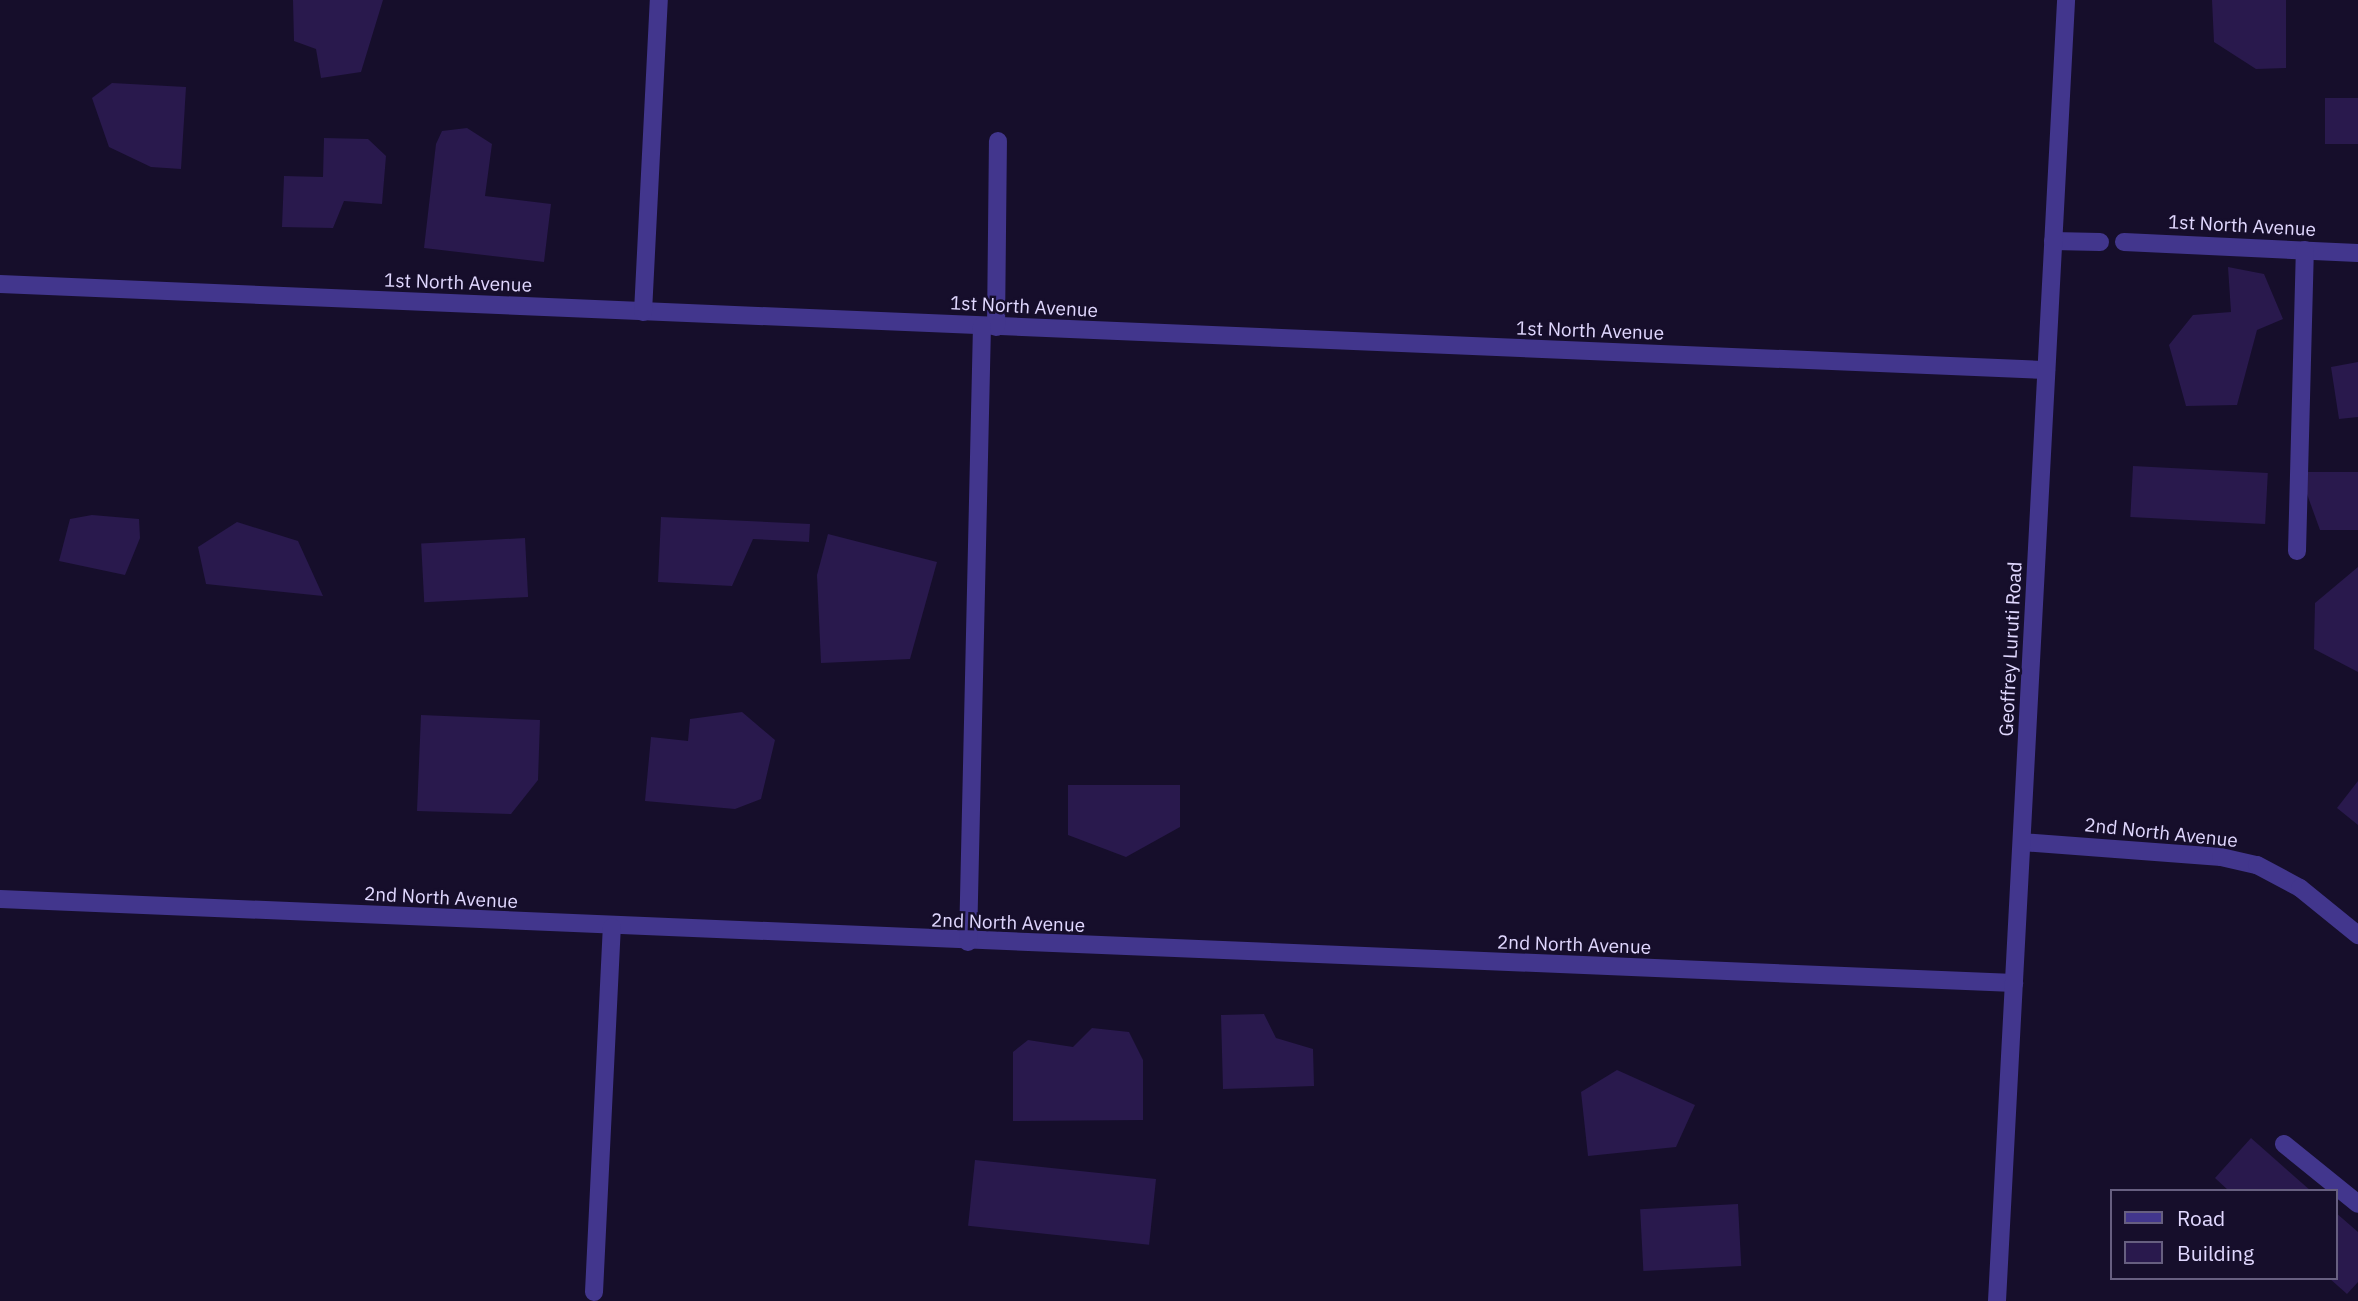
<!DOCTYPE html>
<style>
body{margin:0}
#map{position:relative;width:2358px;height:1301px;overflow:hidden;background:#160e2b;font-family:"IBM Plex Sans",sans-serif}
div>[style]{position:absolute}
.building>*{inset:0;background:#29194d;transform-origin:0 0}
.minor>*{height:18px;margin:-9px;padding:0 9px;transform-origin:9px;border-radius:9px;background:#42368d}
span{translate:-50% -50%;white-space:nowrap;text-align:center;line-height:1.15;-webkit-text-stroke:5px #160e2b;paint-order:stroke}
.street-label{font-size:19px;color:#e1d8ff}
.legend{position:absolute;left:2110px;top:1189px;width:228px;height:91px;box-sizing:border-box;background:#160e2b;border:2px solid #675f80;margin:0;padding:9px 12px;list-style:none;font-size:21px;color:#e1d8ff}
.legend li{display:flex;align-items:center;gap:14px;height:35px}
.legend b{width:35px;border:2px solid #675f80}
</style>
<div id="map">
<div class="building">
<i style="clip-path:polygon(293px 0,383px 0,361px 72px,321px 78px,316px 49px,294px 41px)"></i>
<i style="clip-path:polygon(2212px 0,2286px 0,2286px 68px,2256px 69px,2214px 42px)"></i>
<i style="clip-path:polygon(112px 83px,186px 87px,181px 169px,151px 167px,109px 147px,92px 98px)"></i>
<i style="left:2358px;top:98px;width:46px;height:33px;rotate:90deg"></i>
<i style="clip-path:polygon(467px 128px,492px 144px,485px 196px,551px 204px,544px 262px,424px 248px,436px 144px,442px 131px)"></i>
<i style="clip-path:polygon(324px 138px,368px 139px,386px 156px,382px 204px,344px 201px,333px 228px,282px 227px,284px 176px,323px 177px)"></i>
<i style="clip-path:polygon(2228px 267px,2264px 274px,2283px 319px,2257px 330px,2237px 405px,2186px 406px,2169px 345px,2193px 315px,2231px 312px)"></i>
<i style="clip-path:polygon(2358px 362px,2358px 417px,2339px 419px,2331px 367px)"></i>
<i style="left:2133px;top:466px;width:135px;height:51px;rotate:3deg"></i>
<i style="clip-path:polygon(2299px 472px,2358px 472px,2358px 530px,2320px 530px)"></i>
<i style="clip-path:polygon(92px 515px,139px 519px,140px 538px,125px 575px,59px 561px,70px 519px)"></i>
<i style="clip-path:polygon(661px 517px,810px 524px,809px 542px,753px 539px,732px 586px,658px 582px)"></i>
<i style="clip-path:polygon(237px 522px,298px 541px,323px 596px,206px 584px,198px 547px)"></i>
<i style="clip-path:polygon(828px 534px,937px 562px,910px 659px,821px 663px,817px 575px)"></i>
<i style="left:525px;top:538px;width:59px;height:104px;rotate:87deg"></i>
<i style="clip-path:polygon(2358px 567px,2358px 672px,2314px 649px,2315px 603px)"></i>
<i style="clip-path:polygon(742px 712px,775px 740px,761px 799px,735px 809px,645px 801px,651px 737px,688px 741px,690px 719px)"></i>
<i style="clip-path:polygon(421px 715px,540px 720px,538px 780px,511px 814px,417px 811px)"></i>
<i style="clip-path:polygon(2358px 781px,2358px 825px,2337px 808px)"></i>
<i style="clip-path:polygon(1068px 785px,1180px 785px,1180px 827px,1126px 857px,1068px 835px)"></i>
<i style="clip-path:polygon(1264px 1014px,1276px 1038px,1313px 1049px,1314px 1086px,1223px 1089px,1221px 1015px)"></i>
<i style="clip-path:polygon(1092px 1028px,1129px 1032px,1143px 1060px,1143px 1120px,1013px 1121px,1013px 1052px,1028px 1040px,1073px 1047px)"></i>
<i style="clip-path:polygon(1617px 1070px,1695px 1105px,1676px 1147px,1588px 1156px,1581px 1092px)"></i>
<i style="clip-path:polygon(2251px 1138px,2311px 1191px,2229px 1191px,2215px 1178px)"></i>
<i style="left:975px;top:1160px;width:182px;height:66px;rotate:6deg"></i>
<i style="left:1738px;top:1204px;width:62px;height:98px;rotate:87deg"></i>
<i style="clip-path:polygon(2335px 1212px,2358px 1232px,2358px 1282px,2347px 1294px,2329px 1278px,2335px 1278px)"></i>
</div>
<div class="minor">
<i style="left:2053px;top:241px;width:47px;rotate:1.2deg"></i>
<i style="left:2124px;top:242px;width:234px;rotate:2.7deg"></i>
<i style="left:0;top:284px;width:2048px;rotate:2.41deg"></i>
<i style="left:643px;top:312px;width:312px;rotate:-87.1deg"></i>
<i style="left:996px;top:327px;width:186px;rotate:-89.4deg"></i>
<i style="left:2297px;top:551px;width:301px;rotate:-88.5deg"></i>
<i style="left:2022px;top:842px;width:200px;rotate:4.3deg"></i>
<i style="left:2221px;top:857px;width:37px;rotate:13deg"></i>
<i style="left:2257px;top:865px;width:49px;rotate:28.1deg"></i>
<i style="left:2300px;top:888px;width:75px;rotate:39deg"></i>
<i style="left:0;top:899px;width:2016px;rotate:2.39deg"></i>
<i style="left:968px;top:942px;width:616px;rotate:-88.7deg"></i>
<i style="left:2284px;top:1144px;width:95px;rotate:39deg"></i>
<i style="left:594px;top:1292px;width:365px;rotate:-87.2deg"></i>
<i style="left:1997px;top:1301px;width:1303px;rotate:-86.96deg"></i>
</div>
<div class="street-label">
<span style="left:2242px;top:226px;rotate:3deg">1st North Avenue</span>
<span style="left:458px;top:283px;rotate:2deg">1st North Avenue</span>
<span style="left:1024px;top:307px;rotate:3deg">1st North Avenue</span>
<span style="left:1590px;top:331px;rotate:2deg">1st North Avenue</span>
<span style="left:2011px;top:649px;rotate:-87deg">Geoffrey Luruti Road</span>
<span style="left:2161px;top:833px;rotate:6deg">2nd North Avenue</span>
<span style="left:441px;top:898px;rotate:3deg">2nd North Avenue</span>
<span style="left:1008px;top:923px;rotate:2deg">2nd North Avenue</span>
<span style="left:1574px;top:945px;rotate:2deg">2nd North Avenue</span>
</div>
<ul class="legend">
<li><b style="height:9px;background:#42368d"></b>Road</li>
<li><b style="height:19px;background:#29194d"></b>Building</li>
</ul>
</div>
